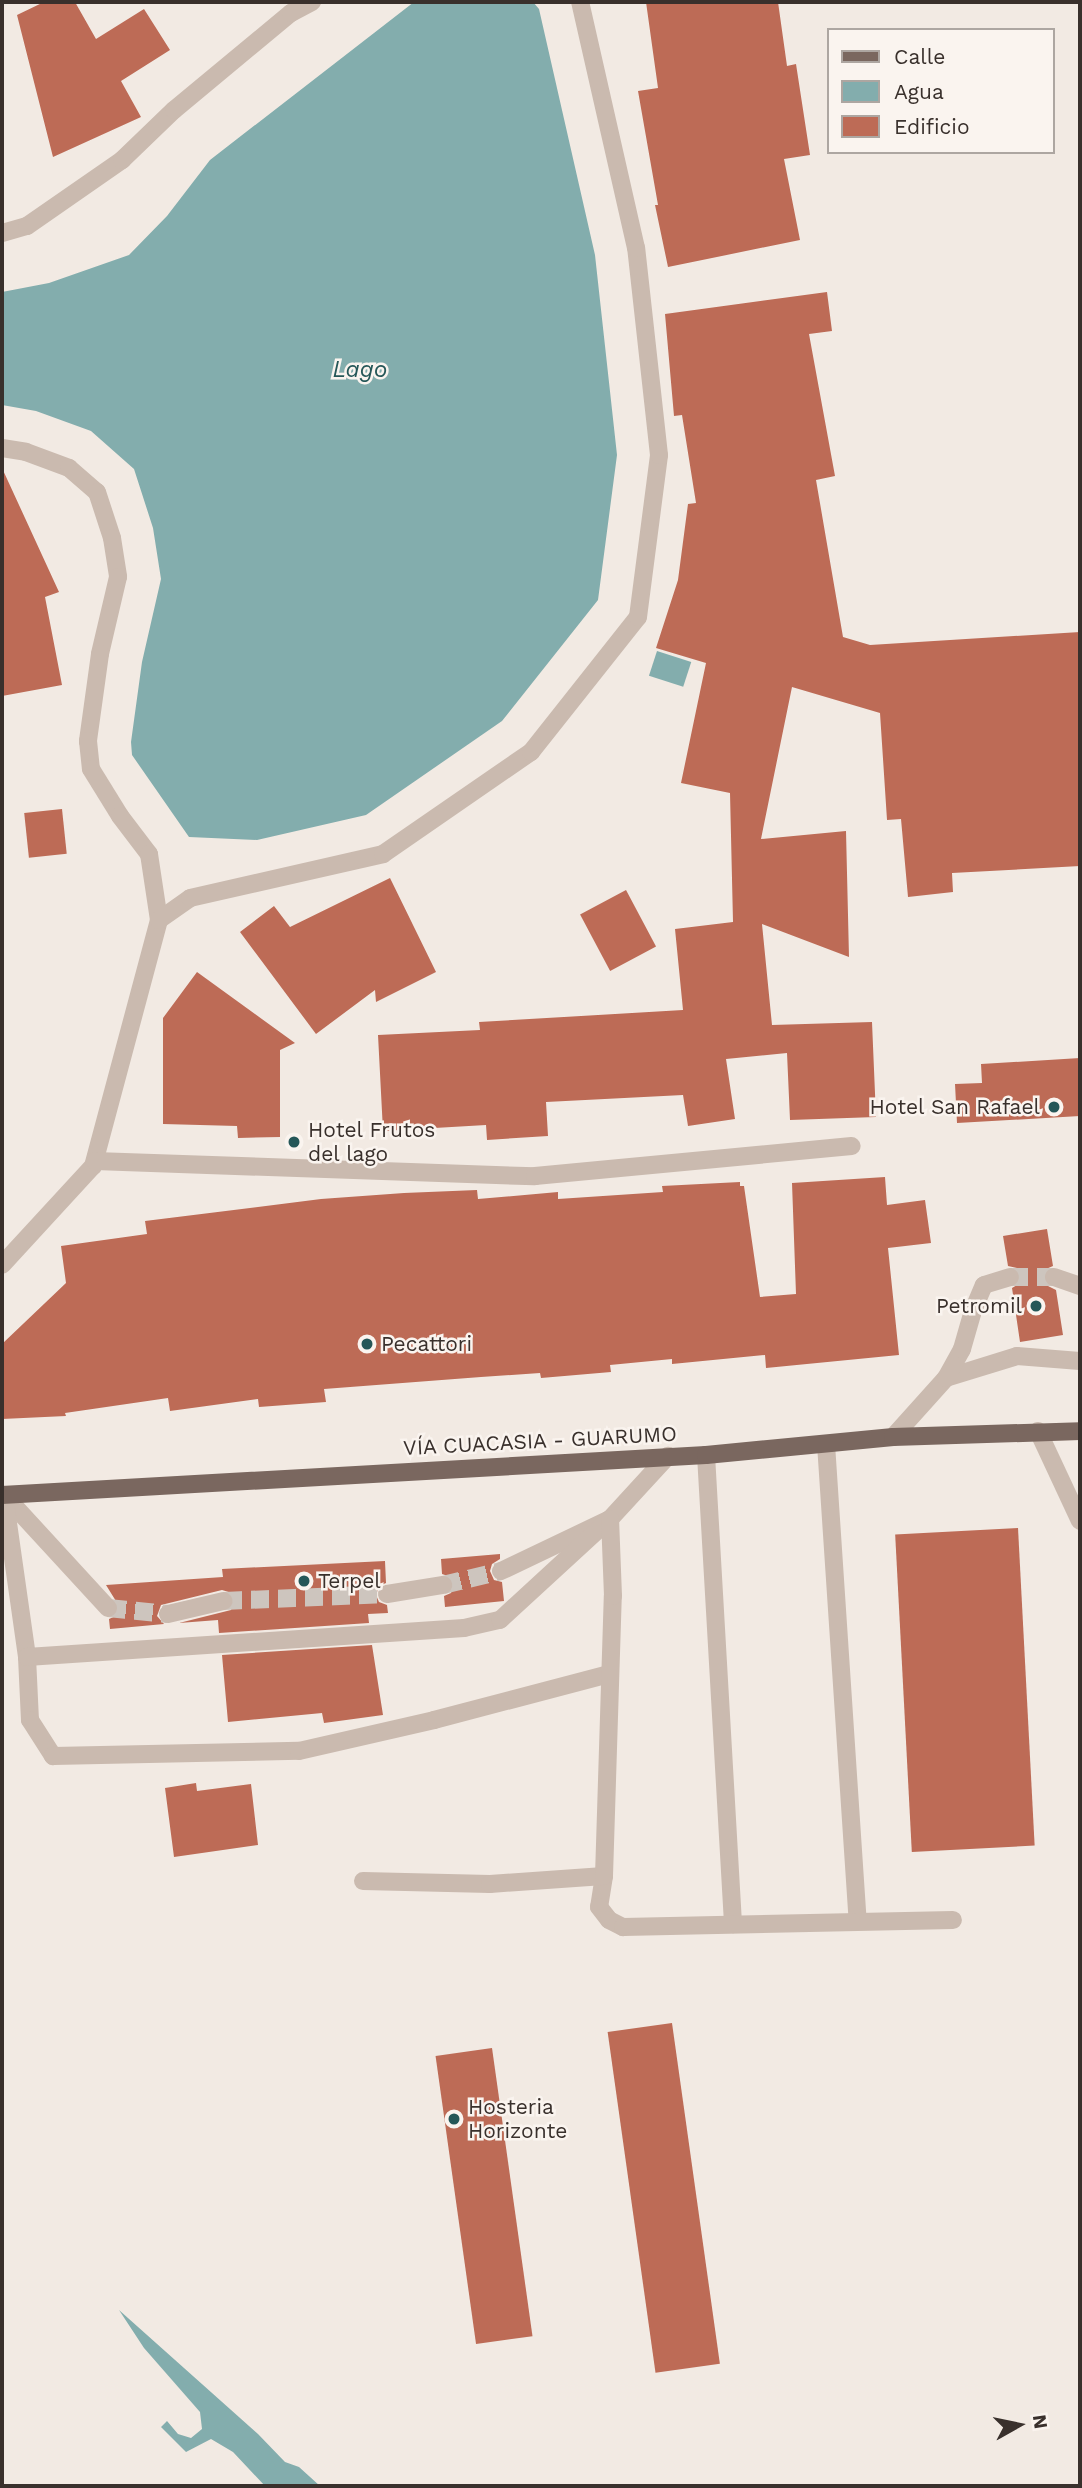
<!DOCTYPE html>
<meta charset="utf-8">
<style>
body{margin:0}
#map{position:relative;width:1082px;height:2488px;overflow:hidden;background:#f2eae3;font-family:"Work Sans",sans-serif}
div>[style]{position:absolute}
.water>*{inset:0;background:#83adad;transform-origin:0 0}
.building>*{inset:0;background:#bd6b56;transform-origin:0 0}
.minor-tunnel>*{height:18px;margin-top:-9px;transform-origin:0;background:repeating-linear-gradient(90deg,#cdc5be 0 18px,transparent 0 27px)}
.minor>*{height:18px;margin:-9px;padding:0 9px;transform-origin:9px;border-radius:9px;background:#cabaaf}
.major>*{height:18px;margin:-9px;padding:0 9px;transform-origin:9px;border-radius:9px;background:#7a675f}
.dots>*{width:19px;height:19px;translate:-50% -50%;box-sizing:border-box;border:4px solid #faf4ef;border-radius:50%}
span{translate:-50% -50%;white-space:nowrap;text-align:center;line-height:1.15;-webkit-text-stroke:5px #faf4ef;paint-order:stroke}
.poi-label{font-size:21px;color:#39302c}
.right{translate:-100% -50%;text-align:right}
.left{translate:0 -50%;text-align:left}
.street-label{font-size:21px;color:#39302c}
.water-label{font-size:23px;color:#255758;font-style:italic}
.frame{position:absolute;inset:0;border:4px solid #39302c;pointer-events:none}
.legend{position:absolute;left:827px;top:28px;width:228px;height:126px;box-sizing:border-box;background:#faf4ef;border:2px solid #ada6a1;margin:0;padding:9px 12px;list-style:none;font-size:21px;color:#39302c}
.legend li{display:flex;align-items:center;gap:14px;height:35px}
.legend b{width:35px;border:2px solid #ada6a1}
.north{position:absolute;left:984px;top:2390px;width:70px;height:70px;-webkit-text-stroke:5px #faf4ef;paint-order:stroke;rotate:81deg;font-size:19px;font-weight:700;line-height:28px;text-align:center;color:#39302c}
.north::after{content:'';display:block;margin:auto;width:24px;height:32px;background:#39302c;clip-path:polygon(50% 0,100% 100%,50% 72%,0 100%)}
</style>
<div id="map">
<div class="water">
<i style="clip-path:polygon(414px 2px,533px 2px,539px 9px,595px 255px,617px 455px,598px 600px,502px 721px,366px 815px,257px 840px,189px 837px,132px 755px,131px 742px,142px 662px,161px 579px,153px 528px,134px 469px,91px 431px,36px 411px,2px 405px,2px 292px,49px 283px,129px 255px,167px 216px,210px 160px)"></i>
<i style="left:657px;top:651px;width:36px;height:26px;rotate:18deg"></i>
<i style="clip-path:polygon(119px 2310px,258px 2434px,285px 2462px,299px 2467px,320px 2486px,265px 2486px,233px 2452px,211px 2439px,186px 2452px,161px 2427px,167px 2421px,178px 2434px,191px 2438px,202px 2429px,200px 2412px,144px 2348px)"></i>
</div>
<div class="building">
<i style="clip-path:polygon(44px 2px,75px 2px,96px 39px,144px 9px,170px 50px,121px 81px,141px 117px,53px 157px,17px 15px)"></i>
<i style="clip-path:polygon(646px 2px,778px 2px,787px 66px,796px 64px,810px 155px,784px 159px,800px 240px,668px 267px,655px 205px,658px 205px,638px 91px,658px 88px)"></i>
<i style="clip-path:polygon(827px 292px,832px 331px,809px 334px,835px 476px,816px 480px,843px 637px,870px 645px,1080px 632px,1080px 866px,952px 873px,953px 892px,908px 897px,901px 819px,887px 820px,880px 713px,792px 687px,761px 839px,846px 831px,849px 957px,762px 924px,772px 1025px,872px 1022px,876px 1117px,790px 1120px,787px 1053px,726px 1059px,735px 1119px,688px 1126px,683px 1095px,546px 1102px,548px 1136px,487px 1140px,486px 1125px,383px 1131px,378px 1035px,480px 1030px,479px 1022px,683px 1010px,675px 929px,733px 922px,730px 793px,681px 783px,706px 663px,656px 648px,678px 580px,688px 504px,696px 503px,682px 415px,674px 416px,665px 314px)"></i>
<i style="clip-path:polygon(2px 468px,59px 592px,45px 597px,62px 685px,2px 696px)"></i>
<i style="left:62px;top:809px;width:45px;height:38px;rotate:84deg"></i>
<i style="clip-path:polygon(390px 878px,436px 972px,376px 1002px,375px 990px,316px 1034px,240px 932px,274px 906px,290px 927px)"></i>
<i style="left:626px;top:890px;width:64px;height:52px;rotate:62deg"></i>
<i style="clip-path:polygon(197px 972px,295px 1043px,280px 1050px,280px 1137px,238px 1138px,237px 1126px,163px 1124px,163px 1018px)"></i>
<i style="clip-path:polygon(1080px 1058px,1080px 1116px,957px 1123px,955px 1084px,982px 1083px,981px 1064px)"></i>
<i style="clip-path:polygon(885px 1177px,887px 1205px,925px 1200px,931px 1243px,888px 1248px,899px 1355px,766px 1368px,765px 1355px,672px 1364px,672px 1359px,610px 1365px,611px 1372px,541px 1378px,540px 1373px,481px 1377px,324px 1389px,326px 1402px,259px 1407px,258px 1399px,170px 1411px,168px 1398px,65px 1413px,66px 1416px,2px 1419px,2px 1344px,66px 1283px,61px 1246px,147px 1234px,145px 1221px,321px 1199px,404px 1193px,477px 1190px,478px 1199px,558px 1192px,558px 1199px,663px 1192px,662px 1186px,740px 1182px,740px 1186px,744px 1186px,760px 1297px,796px 1294px,792px 1183px)"></i>
<i style="clip-path:polygon(1047px 1229px,1053px 1266px,1046px 1269px,1043px 1278px,1046px 1285px,1056px 1290px,1063px 1335px,1020px 1342px,1012px 1288px,1019px 1284px,1021px 1274px,1017px 1268px,1008px 1266px,1003px 1236px)"></i>
<i style="left:1018px;top:1528px;width:318px;height:123px;rotate:87deg"></i>
<i style="clip-path:polygon(500px 1554px,500px 1559px,492px 1564px,490px 1571px,494px 1580px,502px 1582px,504px 1601px,445px 1607px,444px 1596px,451px 1593px,454px 1584px,451px 1577px,442px 1574px,441px 1559px)"></i>
<i style="clip-path:polygon(385px 1561px,386px 1583px,379px 1586px,376px 1595px,379px 1602px,387px 1605px,388px 1613px,368px 1614px,369px 1623px,219px 1633px,218px 1620px,179px 1623px,231px 1610px,235px 1598px,232px 1593px,222px 1590px,161px 1605px,157px 1616px,164px 1624px,110px 1629px,109px 1619px,116px 1616px,119px 1606px,106px 1585px,223px 1577px,222px 1569px)"></i>
<i style="clip-path:polygon(372px 1645px,383px 1715px,324px 1723px,322px 1713px,228px 1722px,222px 1655px)"></i>
<i style="clip-path:polygon(196px 1783px,197px 1791px,251px 1784px,258px 1845px,174px 1857px,165px 1788px)"></i>
<i style="left:672px;top:2023px;width:344px;height:65px;rotate:82deg"></i>
<i style="left:492px;top:2048px;width:291px;height:57px;rotate:82deg"></i>
</div>
<div class="minor-tunnel">
<i style="left:1010px;top:1277px;width:44px"></i>
<i style="left:443px;top:1585px;width:60px;rotate:-13.6deg"></i>
<i style="left:224px;top:1601px;width:163px;rotate:-2.5deg"></i>
<i style="left:108px;top:1608px;width:60px;rotate:5.7deg"></i>
</div>
<div class="minor">
<i style="left:2px;top:233px;width:26px;rotate:-16deg"></i>
<i style="left:27px;top:226px;width:116px;rotate:-34.8deg"></i>
<i style="left:122px;top:160px;width:72px;rotate:-43.9deg"></i>
<i style="left:174px;top:110px;width:152px;rotate:-39.7deg"></i>
<i style="left:291px;top:13px;width:24px;rotate:-28deg"></i>
<i style="left:2px;top:448px;width:24px;rotate:9deg"></i>
<i style="left:26px;top:452px;width:46px;rotate:20.4deg"></i>
<i style="left:69px;top:468px;width:37px;rotate:41deg"></i>
<i style="left:97px;top:492px;width:48px;rotate:71.9deg"></i>
<i style="left:112px;top:538px;width:39px;rotate:81deg"></i>
<i style="left:118px;top:577px;width:79px;rotate:103.2deg"></i>
<i style="left:100px;top:654px;width:88px;rotate:97.9deg"></i>
<i style="left:88px;top:741px;width:28px;rotate:84deg"></i>
<i style="left:91px;top:769px;width:55px;rotate:58.3deg"></i>
<i style="left:120px;top:816px;width:48px;rotate:52.7deg"></i>
<i style="left:149px;top:854px;width:67px;rotate:81.4deg"></i>
<i style="left:159px;top:920px;width:255px;rotate:105deg"></i>
<i style="left:93px;top:1166px;width:134px;rotate:132.6deg"></i>
<i style="left:159px;top:920px;width:38px;rotate:-35deg"></i>
<i style="left:190px;top:898px;width:198px;rotate:-12.8deg"></i>
<i style="left:383px;top:854px;width:180px;rotate:-34.6deg"></i>
<i style="left:531px;top:752px;width:172px;rotate:-51.6deg"></i>
<i style="left:638px;top:617px;width:163px;rotate:-82.6deg"></i>
<i style="left:659px;top:455px;width:208px;rotate:-96.3deg"></i>
<i style="left:636px;top:248px;width:252px;rotate:-102.8deg"></i>
<i style="left:95px;top:1161px;width:440px;rotate:2deg"></i>
<i style="left:535px;top:1176px;width:318px;rotate:-5.4deg"></i>
<i style="left:1054px;top:1277px;width:28px;rotate:19deg"></i>
<i style="left:946px;top:1378px;width:74px;rotate:-17.2deg"></i>
<i style="left:1017px;top:1356px;width:63px;rotate:4.5deg"></i>
<i style="left:1038px;top:1431px;width:99px;rotate:65deg"></i>
<i style="left:893px;top:1437px;width:79px;rotate:-48.1deg"></i>
<i style="left:946px;top:1378px;width:33px;rotate:-61deg"></i>
<i style="left:962px;top:1349px;width:37px;rotate:-74deg"></i>
<i style="left:972px;top:1313px;width:30px;rotate:-67deg"></i>
<i style="left:984px;top:1285px;width:27px;rotate:-17deg"></i>
<i style="left:826px;top:1444px;width:478px;rotate:86.2deg"></i>
<i style="left:706px;top:1455px;width:470px;rotate:86.7deg"></i>
<i style="left:501px;top:1571px;width:121px;rotate:-25.5deg"></i>
<i style="left:610px;top:1519px;width:86px;rotate:-47.4deg"></i>
<i style="left:387px;top:1594px;width:57px;rotate:-9.1deg"></i>
<i style="left:108px;top:1608px;width:154px;rotate:-132.6deg"></i>
<i style="left:4px;top:1495px;width:164px;rotate:81.9deg"></i>
<i style="left:27px;top:1657px;width:63px;rotate:87.3deg"></i>
<i style="left:30px;top:1720px;width:43px;rotate:57.4deg"></i>
<i style="left:53px;top:1756px;width:246px;rotate:-1.2deg"></i>
<i style="left:299px;top:1751px;width:139px;rotate:-12.9deg"></i>
<i style="left:434px;top:1720px;width:181px;rotate:-14.7deg"></i>
<i style="left:168px;top:1614px;width:57px;rotate:-13.1deg"></i>
<i style="left:27px;top:1657px;width:438px;rotate:-3.8deg"></i>
<i style="left:464px;top:1628px;width:37px;rotate:-13deg"></i>
<i style="left:500px;top:1620px;width:149px;rotate:-42.6deg"></i>
<i style="left:604px;top:1876px;width:31px;rotate:99deg"></i>
<i style="left:599px;top:1907px;width:16px;rotate:52deg"></i>
<i style="left:609px;top:1920px;width:16px;rotate:27deg"></i>
<i style="left:623px;top:1927px;width:330px;rotate:-1.2deg"></i>
<i style="left:363px;top:1881px;width:127px;rotate:1.4deg"></i>
<i style="left:490px;top:1884px;width:114px;rotate:-4deg"></i>
<i style="left:604px;top:1876px;width:280px;rotate:-88.2deg"></i>
<i style="left:613px;top:1596px;width:77px;rotate:-92.2deg"></i>
</div>
<div class="major">
<i style="left:2px;top:1495px;width:705px;rotate:-3.25deg"></i>
<i style="left:706px;top:1455px;width:188px;rotate:-5.5deg"></i>
<i style="left:893px;top:1437px;width:187px;rotate:-1.8deg"></i>
</div>
<div class="dots">
<i style="left:1054px;top:1107px;background:#255758"></i>
<i style="left:294px;top:1142px;background:#255758"></i>
<i style="left:1036px;top:1306px;background:#255758"></i>
<i style="left:367px;top:1344px;background:#255758"></i>
<i style="left:304px;top:1581px;background:#255758"></i>
<i style="left:454px;top:2119px;background:#255758"></i>
</div>
<div class="poi-label">
<span class="right" style="left:1040px;top:1107px">Hotel San Rafael</span>
<span class="left" style="left:308px;top:1142px">Hotel Frutos<br>del lago</span>
<span class="right" style="left:1022px;top:1306px">Petromil</span>
<span class="left" style="left:381px;top:1344px">Pecattori</span>
<span class="left" style="left:318px;top:1581px">Terpel</span>
<span class="left" style="left:468px;top:2119px">Hosteria<br>Horizonte</span>
</div>
<div class="street-label">
<span style="left:540px;top:1441px;rotate:-3deg">VÍA CUACASIA - GUARUMO</span>
</div>
<div class="water-label">
<span style="left:360px;top:370px">Lago</span>
</div>
<div class="frame"></div>
<ul class="legend">
<li><b style="height:9px;background:#7a675f"></b>Calle</li>
<li><b style="height:19px;background:#83adad"></b>Agua</li>
<li><b style="height:19px;background:#bd6b56"></b>Edificio</li>
</ul>
<div class="north">N</div>
</div>
